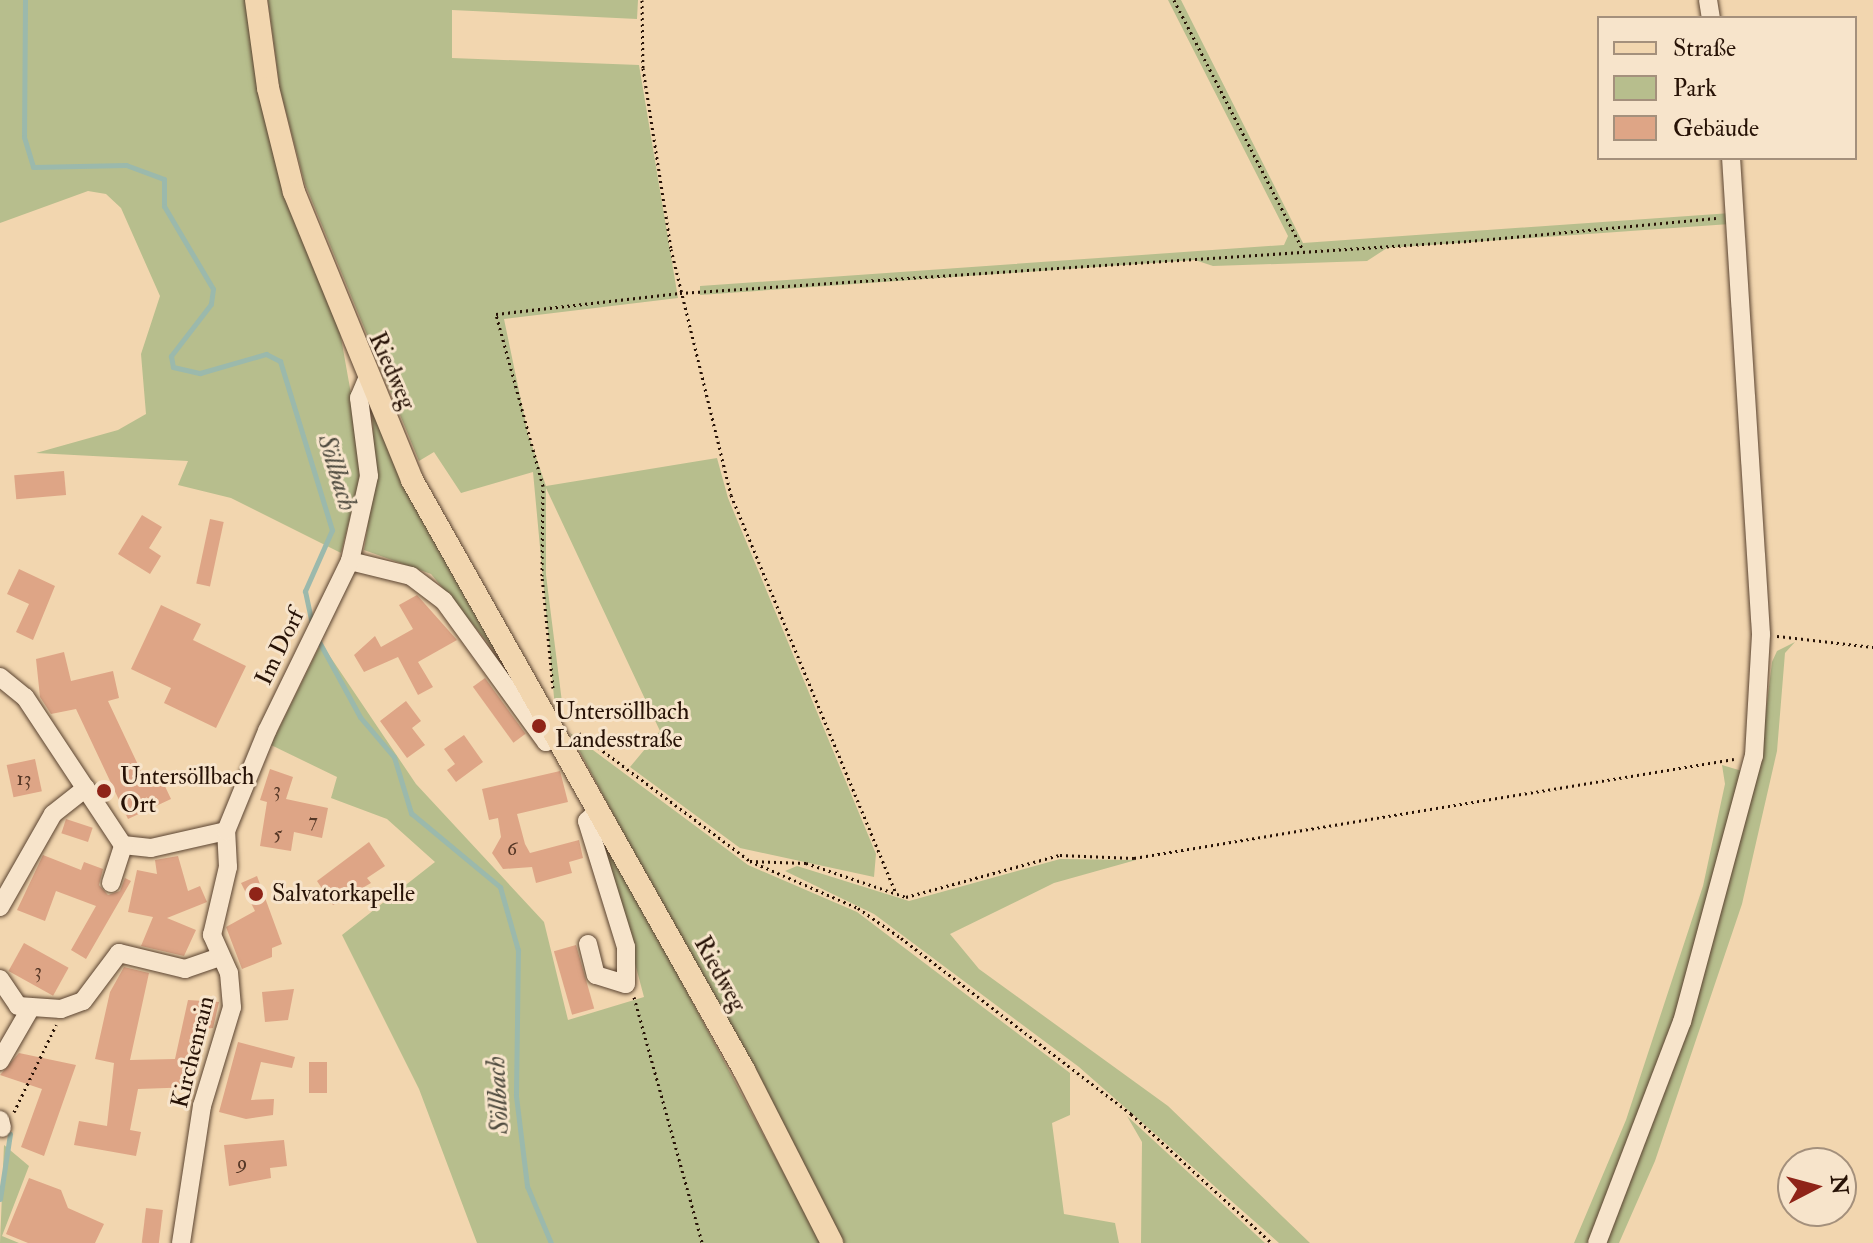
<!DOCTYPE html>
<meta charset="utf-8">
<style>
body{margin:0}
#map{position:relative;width:1873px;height:1243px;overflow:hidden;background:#f2d6af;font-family:"IM FELL Double Pica",serif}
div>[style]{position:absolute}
.green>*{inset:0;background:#b7be8d}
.stream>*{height:5px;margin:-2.5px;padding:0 2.5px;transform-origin:2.5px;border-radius:2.5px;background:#9bb9ac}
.building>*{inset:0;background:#dea586;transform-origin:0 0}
.path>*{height:3px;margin-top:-1.5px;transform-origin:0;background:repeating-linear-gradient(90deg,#271206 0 2px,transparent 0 6px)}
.roads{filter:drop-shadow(0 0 2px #5a4330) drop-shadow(0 0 2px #5a4330)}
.minor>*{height:18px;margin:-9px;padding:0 9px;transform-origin:9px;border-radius:9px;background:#f7e4cb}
.major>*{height:22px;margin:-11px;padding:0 11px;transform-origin:11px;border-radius:11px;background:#f2d6af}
.dots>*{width:22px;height:22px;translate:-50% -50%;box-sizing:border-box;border:4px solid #f7e4cb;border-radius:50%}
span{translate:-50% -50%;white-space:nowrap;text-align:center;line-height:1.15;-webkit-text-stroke:6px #f7e4cb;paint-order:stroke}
.number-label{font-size:20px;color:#553726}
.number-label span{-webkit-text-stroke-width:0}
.street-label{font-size:24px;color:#271206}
.poi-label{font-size:24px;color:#271206}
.left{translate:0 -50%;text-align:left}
.water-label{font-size:26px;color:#504c40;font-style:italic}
.legend{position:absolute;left:1597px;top:16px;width:260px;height:144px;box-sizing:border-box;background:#f7e4cb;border:2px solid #a4907c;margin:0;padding:10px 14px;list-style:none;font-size:24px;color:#271206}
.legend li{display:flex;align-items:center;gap:16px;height:40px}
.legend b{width:40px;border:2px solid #a4907c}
.north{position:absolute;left:1777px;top:1147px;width:80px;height:80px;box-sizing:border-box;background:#f7e4cb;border:2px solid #a4907c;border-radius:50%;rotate:84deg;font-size:22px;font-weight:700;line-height:32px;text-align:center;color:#271206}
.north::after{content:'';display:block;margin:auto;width:28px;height:36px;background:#8f2418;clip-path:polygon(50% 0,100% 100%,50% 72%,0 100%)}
</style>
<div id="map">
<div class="green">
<i style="clip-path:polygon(0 0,248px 0,340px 332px,359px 439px,361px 474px,341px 553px,231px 498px,178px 485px,188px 461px,36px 453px,118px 430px,146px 414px,141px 354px,160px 296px,121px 208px,106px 194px,88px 191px,0 223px)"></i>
<i style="clip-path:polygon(268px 0,638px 0,637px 19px,452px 10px,452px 58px,639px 65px,678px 298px,504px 319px,528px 434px,546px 486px,717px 458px,728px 498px,876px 854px,874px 877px,740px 848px,630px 767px,660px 731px,546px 488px,546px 575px,563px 710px,555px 708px,533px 472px,461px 493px,434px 452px,419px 461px,305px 184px,280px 89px)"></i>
<i style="clip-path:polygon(1168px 0,1181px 0,1303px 243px,1731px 213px,1730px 224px,1387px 248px,1367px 261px,1213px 266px,1195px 260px,700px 295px,700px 286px,1284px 245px,1288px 236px)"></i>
<i style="clip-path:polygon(372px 405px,509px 668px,431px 574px,364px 550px,375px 477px)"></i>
<i style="clip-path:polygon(1795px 642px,1785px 653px,1777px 751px,1742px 904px,1655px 1161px,1619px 1243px,1602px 1243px,1760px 761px,1772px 662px,1777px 651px)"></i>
<i style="clip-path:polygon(321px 643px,416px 784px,544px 922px,568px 1020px,644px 997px,598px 825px,821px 1243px,477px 1243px,419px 1089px,342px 935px,435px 862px,387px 819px,331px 798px,337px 777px,271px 745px)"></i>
<i style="clip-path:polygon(570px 733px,748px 865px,857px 912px,1070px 1073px,1070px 1115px,1052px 1123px,1064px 1214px,1115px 1223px,1119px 1243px,841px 1243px)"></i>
<i style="clip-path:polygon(1722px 765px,1742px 771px,1678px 1020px,1591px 1243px,1574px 1243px,1626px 1120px,1703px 886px,1725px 784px)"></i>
<i style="clip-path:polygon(1060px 859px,1136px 860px,1054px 883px,950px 934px,979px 969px,1168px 1106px,1310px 1243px,1279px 1243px,1079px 1067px,874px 914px,785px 871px,797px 866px,909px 901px)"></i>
<i style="clip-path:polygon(1127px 1116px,1265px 1243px,1141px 1243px,1142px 1142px)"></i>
<i style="clip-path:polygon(4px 1145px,29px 1166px,2px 1236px,19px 1243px,0 1243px)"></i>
</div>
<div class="stream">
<i style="left:25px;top:0;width:137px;rotate:90.4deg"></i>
<i style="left:24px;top:137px;width:31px;rotate:73deg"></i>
<i style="left:33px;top:167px;width:93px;rotate:-1.2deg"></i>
<i style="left:126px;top:165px;width:40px;rotate:20.2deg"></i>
<i style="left:164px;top:179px;width:27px;rotate:90deg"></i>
<i style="left:164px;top:206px;width:96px;rotate:59.4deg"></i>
<i style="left:213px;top:289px;width:15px;rotate:98deg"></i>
<i style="left:211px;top:304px;width:66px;rotate:127.6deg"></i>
<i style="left:171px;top:356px;width:11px;rotate:80deg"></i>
<i style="left:173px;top:367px;width:28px;rotate:13deg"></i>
<i style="left:200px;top:373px;width:69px;rotate:-16.1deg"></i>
<i style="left:266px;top:354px;width:16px;rotate:27deg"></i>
<i style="left:280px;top:361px;width:177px;rotate:72.9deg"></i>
<i style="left:332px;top:530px;width:67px;rotate:113.9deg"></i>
<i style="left:305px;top:591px;width:39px;rotate:78deg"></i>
<i style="left:317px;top:638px;width:90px;rotate:61.4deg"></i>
<i style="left:360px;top:717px;width:52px;rotate:49.6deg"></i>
<i style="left:394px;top:757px;width:59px;rotate:73.1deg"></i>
<i style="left:411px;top:813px;width:116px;rotate:39.7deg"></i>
<i style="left:500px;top:887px;width:66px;rotate:74.1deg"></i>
<i style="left:518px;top:950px;width:146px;rotate:90.8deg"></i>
<i style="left:516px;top:1096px;width:91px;rotate:83deg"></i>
<i style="left:527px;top:1186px;width:62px;rotate:67.2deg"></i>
<i style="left:0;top:1199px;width:66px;rotate:-81.3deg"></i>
</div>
<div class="building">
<i style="left:64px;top:471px;width:24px;height:50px;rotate:85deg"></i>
<i style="clip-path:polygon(142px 515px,162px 527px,149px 548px,161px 556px,150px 574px,118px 554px)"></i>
<i style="left:210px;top:519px;width:14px;height:66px;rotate:12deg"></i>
<i style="clip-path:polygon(19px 569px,55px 586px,33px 640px,16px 632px,29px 604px,7px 594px)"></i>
<i style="clip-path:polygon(417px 595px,457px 640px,418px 662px,433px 687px,418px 695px,398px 657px,364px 672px,354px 655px,375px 636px,381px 647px,413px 629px,399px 605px)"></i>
<i style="clip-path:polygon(161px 605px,201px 624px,193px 640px,246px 666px,216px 728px,164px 703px,171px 688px,131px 669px)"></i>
<i style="clip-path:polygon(64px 652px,71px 681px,113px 671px,119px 698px,108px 701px,148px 786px,162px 780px,171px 799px,128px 819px,76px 709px,51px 714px,40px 697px,36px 659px)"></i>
<i style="left:485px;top:678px;width:69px;height:15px;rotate:54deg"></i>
<i style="clip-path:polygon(406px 701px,421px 721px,412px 728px,425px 745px,407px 758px,380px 721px)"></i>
<i style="clip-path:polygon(464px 735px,483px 762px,456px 782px,447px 770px,455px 764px,444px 749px)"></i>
<i style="left:35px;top:759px;width:33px;height:29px;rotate:78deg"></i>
<i style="clip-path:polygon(270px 769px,293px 777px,286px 799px,328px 808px,322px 838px,294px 832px,291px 851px,260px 846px,267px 802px,260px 800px)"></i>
<i style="clip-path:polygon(560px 771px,568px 802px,517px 814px,525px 844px,530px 853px,579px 840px,583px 858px,569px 862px,572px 873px,536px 883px,532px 867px,503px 869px,492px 853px,501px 837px,498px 818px,489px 820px,482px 789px)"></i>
<i style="left:66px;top:819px;width:28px;height:15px;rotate:18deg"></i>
<i style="clip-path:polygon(369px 842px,385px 866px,367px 878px,371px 883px,333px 905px,317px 881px)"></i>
<i style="clip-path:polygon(43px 855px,81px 870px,84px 862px,103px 869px,99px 885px,108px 895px,120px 891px,125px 878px,131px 881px,86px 959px,71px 950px,96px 906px,56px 891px,45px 921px,17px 910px)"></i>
<i style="clip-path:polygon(178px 856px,188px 891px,200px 886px,207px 902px,167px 918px,196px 930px,184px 956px,141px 946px,153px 917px,128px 912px,137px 870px,157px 874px,155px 860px)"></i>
<i style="clip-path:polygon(257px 876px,282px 944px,272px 948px,272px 957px,242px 969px,226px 927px,255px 911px,241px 883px)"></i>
<i style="left:24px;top:943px;width:51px;height:32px;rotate:29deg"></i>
<i style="left:576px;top:945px;width:66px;height:23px;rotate:74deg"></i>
<i style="clip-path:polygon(124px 967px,149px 973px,130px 1060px,175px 1059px,188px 1000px,219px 1002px,213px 1028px,193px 1030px,195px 1087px,138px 1089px,130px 1130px,141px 1132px,136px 1156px,74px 1145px,79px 1121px,107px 1126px,114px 1063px,95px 1059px,110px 992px)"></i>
<i style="clip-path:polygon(294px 989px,288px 1020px,265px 1022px,262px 992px)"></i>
<i style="clip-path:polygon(238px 1042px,295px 1057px,292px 1068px,261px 1062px,251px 1100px,274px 1099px,273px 1115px,246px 1119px,219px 1112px)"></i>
<i style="clip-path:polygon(19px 1053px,76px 1065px,44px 1156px,21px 1147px,42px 1089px,0 1075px)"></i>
<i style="left:309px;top:1062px;width:18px;height:31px"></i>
<i style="clip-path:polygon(284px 1140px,287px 1166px,270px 1168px,271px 1178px,229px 1186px,224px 1145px)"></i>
<i style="clip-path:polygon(29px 1178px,61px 1190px,68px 1208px,104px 1224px,95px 1243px,28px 1243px,6px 1234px)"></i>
<i style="left:146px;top:1208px;width:17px;height:35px;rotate:7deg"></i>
</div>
<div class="path">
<i style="left:642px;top:0;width:68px;rotate:89.2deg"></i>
<i style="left:643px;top:68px;width:183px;rotate:81.2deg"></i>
<i style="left:671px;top:249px;width:253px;rotate:76.3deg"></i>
<i style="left:731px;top:495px;width:432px;rotate:67.5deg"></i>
<i style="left:1174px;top:0;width:279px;rotate:62.7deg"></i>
<i style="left:1777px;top:636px;width:97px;rotate:6.5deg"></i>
<i style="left:553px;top:688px;width:113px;rotate:-95.6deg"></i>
<i style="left:542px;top:576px;width:90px;rotate:-89.4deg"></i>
<i style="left:543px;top:486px;width:178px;rotate:-105.3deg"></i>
<i style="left:496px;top:314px;width:185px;rotate:-6.5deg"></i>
<i style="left:680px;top:293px;width:791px;rotate:-3.77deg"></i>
<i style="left:1469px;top:241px;width:248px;rotate:-5.3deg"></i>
<i style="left:579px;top:733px;width:214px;rotate:36.8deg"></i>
<i style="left:750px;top:861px;width:118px;rotate:23.5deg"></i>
<i style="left:858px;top:908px;width:52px;rotate:34.9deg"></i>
<i style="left:901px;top:938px;width:290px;rotate:37.4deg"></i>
<i style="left:1131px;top:1114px;width:191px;rotate:42.5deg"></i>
<i style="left:750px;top:861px;width:56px;rotate:2deg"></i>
<i style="left:806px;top:863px;width:106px;rotate:18.8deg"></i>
<i style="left:906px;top:897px;width:160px;rotate:-15.3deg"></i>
<i style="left:1060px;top:855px;width:74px;rotate:2.3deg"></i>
<i style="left:1134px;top:858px;width:608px;rotate:-9.37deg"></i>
<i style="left:634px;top:997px;width:255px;rotate:74.5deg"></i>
<i style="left:14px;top:1112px;width:97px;rotate:-64.2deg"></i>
</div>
<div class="roads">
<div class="minor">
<i style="left:1708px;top:0;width:18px;rotate:81deg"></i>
<i style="left:350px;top:561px;width:63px;rotate:13.8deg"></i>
<i style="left:411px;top:576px;width:41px;rotate:37.1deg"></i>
<i style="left:444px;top:601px;width:174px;rotate:54.1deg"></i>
<i style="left:546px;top:742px;width:14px;rotate:-36deg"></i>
<i style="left:0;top:677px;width:32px;rotate:39deg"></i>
<i style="left:25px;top:697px;width:178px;rotate:56.5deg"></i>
<i style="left:123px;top:845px;width:28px;rotate:6deg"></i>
<i style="left:151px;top:848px;width:77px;rotate:-12.8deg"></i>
<i style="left:111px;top:883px;width:40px;rotate:-72deg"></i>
<i style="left:0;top:907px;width:107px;rotate:-60.3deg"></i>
<i style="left:53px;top:814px;width:42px;rotate:-38.2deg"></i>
<i style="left:588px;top:944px;width:32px;rotate:76deg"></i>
<i style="left:596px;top:975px;width:31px;rotate:17deg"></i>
<i style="left:626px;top:984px;width:37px;rotate:-90deg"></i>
<i style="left:626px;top:947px;width:132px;rotate:-107.2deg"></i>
<i style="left:587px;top:821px;width:16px;rotate:-43deg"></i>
<i style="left:0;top:979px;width:32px;rotate:56deg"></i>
<i style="left:18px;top:1006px;width:43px;rotate:4deg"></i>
<i style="left:61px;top:1009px;width:23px;rotate:-20deg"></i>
<i style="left:83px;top:1001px;width:60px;rotate:-53.1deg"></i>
<i style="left:119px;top:953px;width:68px;rotate:13.6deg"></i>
<i style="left:185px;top:969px;width:36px;rotate:-19deg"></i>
<i style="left:0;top:1061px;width:58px;rotate:-59.9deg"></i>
<i style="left:0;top:1120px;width:8px;rotate:76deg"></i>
<i style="left:181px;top:1243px;width:139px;rotate:-81.3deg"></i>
<i style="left:202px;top:1106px;width:103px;rotate:-73.1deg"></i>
<i style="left:232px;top:1007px;width:34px;rotate:-95deg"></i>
<i style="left:229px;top:973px;width:42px;rotate:-114.1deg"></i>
<i style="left:212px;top:935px;width:70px;rotate:-76.8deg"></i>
<i style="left:228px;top:867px;width:36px;rotate:-93deg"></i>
<i style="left:226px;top:831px;width:108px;rotate:-67.7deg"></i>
<i style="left:267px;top:731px;width:189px;rotate:-64deg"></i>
<i style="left:350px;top:561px;width:87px;rotate:-77.4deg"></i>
<i style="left:369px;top:476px;width:79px;rotate:-97.3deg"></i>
<i style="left:359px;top:398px;width:21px;rotate:-67deg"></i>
<i style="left:1597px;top:1243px;width:237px;rotate:-69deg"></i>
<i style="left:1682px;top:1022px;width:276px;rotate:-74.9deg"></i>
<i style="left:1754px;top:756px;width:122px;rotate:-86.7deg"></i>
<i style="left:1761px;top:634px;width:477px;rotate:-93.6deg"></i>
</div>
<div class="major">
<i style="left:256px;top:0;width:89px;rotate:82.2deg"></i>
<i style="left:268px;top:88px;width:107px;rotate:76deg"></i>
<i style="left:294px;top:192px;width:311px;rotate:67.7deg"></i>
<i style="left:412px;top:480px;width:677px;rotate:60.63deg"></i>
<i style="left:744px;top:1070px;width:194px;rotate:63deg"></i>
</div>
</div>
<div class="dots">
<i style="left:539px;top:726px;background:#8f2418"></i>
<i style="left:104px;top:791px;background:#8f2418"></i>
<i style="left:256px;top:894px;background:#8f2418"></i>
</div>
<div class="number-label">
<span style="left:24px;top:778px">13</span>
<span style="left:277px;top:789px">3</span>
<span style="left:313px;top:820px">7</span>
<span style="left:278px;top:833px">5</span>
<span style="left:512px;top:848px">6</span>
<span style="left:38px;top:970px">3</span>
<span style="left:242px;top:1162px">9</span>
</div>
<div class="street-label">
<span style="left:392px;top:371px;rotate:66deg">Riedweg</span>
<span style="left:280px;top:647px;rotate:-64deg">Im Dorf</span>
<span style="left:720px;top:974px;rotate:61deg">Riedweg</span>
<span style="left:193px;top:1052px;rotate:-76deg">Kirchenrain</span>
</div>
<div class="poi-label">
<span class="left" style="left:555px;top:726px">Untersöllbach<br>Landesstraße</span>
<span class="left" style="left:120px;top:791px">Untersöllbach<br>Ort</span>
<span class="left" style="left:272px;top:894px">Salvatorkapelle</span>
</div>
<div class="water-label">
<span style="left:336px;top:473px;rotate:73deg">Söllbach</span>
<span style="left:499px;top:1095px;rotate:-93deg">Söllbach</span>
</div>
<ul class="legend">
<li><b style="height:10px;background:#f2d6af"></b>Straße</li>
<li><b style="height:22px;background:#b7be8d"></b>Park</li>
<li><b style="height:22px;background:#dea586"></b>Gebäude</li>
</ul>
<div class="north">N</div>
</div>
